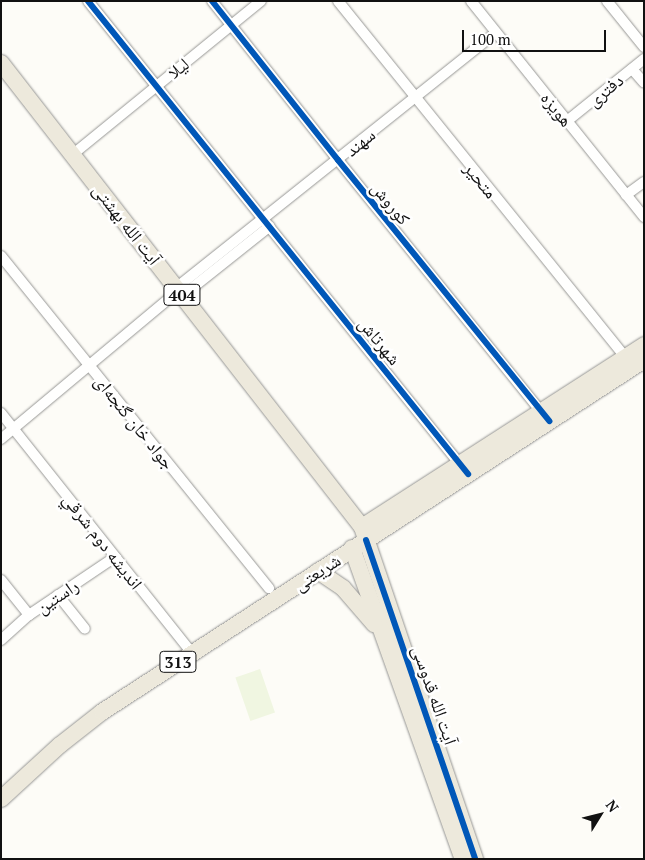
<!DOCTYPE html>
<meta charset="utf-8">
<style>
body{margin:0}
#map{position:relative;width:645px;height:860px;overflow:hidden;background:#fdfcf7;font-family:"PT Serif","Noto Naskh Arabic",serif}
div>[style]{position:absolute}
.pitch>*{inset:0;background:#f0f6e1;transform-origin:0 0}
.roads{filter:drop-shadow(0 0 1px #979795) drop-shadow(0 0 1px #979795)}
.street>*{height:10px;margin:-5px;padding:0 5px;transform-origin:5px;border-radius:5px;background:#fffffe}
.primary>*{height:16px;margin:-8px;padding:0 8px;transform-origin:8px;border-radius:8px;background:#ede9dc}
.cycleway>*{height:6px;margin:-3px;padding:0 3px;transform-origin:3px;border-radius:3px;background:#0057b8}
span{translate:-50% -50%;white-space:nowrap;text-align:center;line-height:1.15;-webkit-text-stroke:5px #fff;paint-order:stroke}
.shield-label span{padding:1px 4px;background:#fff;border:1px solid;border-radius:4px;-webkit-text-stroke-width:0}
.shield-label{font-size:16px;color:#111;font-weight:700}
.street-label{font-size:18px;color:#111}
.frame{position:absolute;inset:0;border:2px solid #111;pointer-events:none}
.north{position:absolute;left:575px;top:790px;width:50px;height:50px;-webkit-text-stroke:4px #fff;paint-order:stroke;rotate:54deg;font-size:14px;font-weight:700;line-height:20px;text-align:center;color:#111}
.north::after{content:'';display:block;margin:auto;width:18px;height:22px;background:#111;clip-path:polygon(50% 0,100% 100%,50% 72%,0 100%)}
.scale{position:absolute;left:462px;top:30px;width:144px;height:22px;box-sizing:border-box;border:2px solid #111;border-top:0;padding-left:6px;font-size:15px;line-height:18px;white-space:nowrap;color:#111;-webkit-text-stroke:4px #fff;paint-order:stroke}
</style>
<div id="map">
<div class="pitch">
<i style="left:260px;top:669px;width:46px;height:26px;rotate:71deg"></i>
</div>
<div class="roads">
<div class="street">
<i style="left:88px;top:1px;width:599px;rotate:51.24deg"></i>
<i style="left:212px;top:1px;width:203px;rotate:51.6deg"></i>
<i style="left:338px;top:160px;width:326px;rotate:51.1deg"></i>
<i style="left:338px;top:1px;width:461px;rotate:51.1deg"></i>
<i style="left:471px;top:1px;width:277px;rotate:51.3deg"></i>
<i style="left:607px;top:1px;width:59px;rotate:51.2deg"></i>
<i style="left:632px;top:69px;width:18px;rotate:49deg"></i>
<i style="left:567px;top:121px;width:99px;rotate:-38.8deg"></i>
<i style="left:72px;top:155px;width:244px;rotate:-39.2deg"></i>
<i style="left:626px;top:195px;width:22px;rotate:-36deg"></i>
<i style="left:1px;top:256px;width:427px;rotate:51.1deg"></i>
<i style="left:176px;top:288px;width:409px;rotate:-38.6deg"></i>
<i style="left:182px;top:296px;width:112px;rotate:-38.5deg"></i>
<i style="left:1px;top:413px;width:307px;rotate:51.5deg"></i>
<i style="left:1px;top:439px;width:231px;rotate:-39.9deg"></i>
<i style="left:1px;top:580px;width:45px;rotate:51.3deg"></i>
<i style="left:58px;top:595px;width:43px;rotate:51.5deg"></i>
<i style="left:1px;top:640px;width:38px;rotate:-42deg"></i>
<i style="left:29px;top:615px;width:104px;rotate:-34deg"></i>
</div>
<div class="primary">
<i style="left:1px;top:63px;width:588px;rotate:52.12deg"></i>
<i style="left:362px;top:527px;width:351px;rotate:71.2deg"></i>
<i style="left:362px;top:527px;width:336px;rotate:-32.8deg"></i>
<i style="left:352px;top:548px;width:330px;rotate:70.4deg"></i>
<i style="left:318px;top:571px;width:30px;rotate:34deg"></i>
<i style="left:343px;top:588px;width:48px;rotate:49.3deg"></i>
<i style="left:1px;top:799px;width:80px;rotate:-42.5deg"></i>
<i style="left:60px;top:745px;width:53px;rotate:-38.2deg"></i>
<i style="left:102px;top:712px;width:646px;rotate:-33deg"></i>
</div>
</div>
<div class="cycleway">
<i style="left:88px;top:1px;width:607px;rotate:51.22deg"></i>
<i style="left:212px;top:1px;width:203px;rotate:51.6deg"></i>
<i style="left:338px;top:160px;width:336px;rotate:51deg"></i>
<i style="left:366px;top:540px;width:337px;rotate:71.1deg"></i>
</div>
<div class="shield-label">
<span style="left:182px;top:295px">404</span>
<span style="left:178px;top:662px">313</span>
</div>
<div class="street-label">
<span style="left:178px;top:68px;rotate:-39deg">لیلا</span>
<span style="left:605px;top:90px;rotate:-39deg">دفتری</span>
<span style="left:557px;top:109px;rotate:51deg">هویزه</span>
<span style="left:360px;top:142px;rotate:-39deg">سهند</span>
<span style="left:481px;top:180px;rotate:51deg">متحیر</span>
<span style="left:391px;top:203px;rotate:51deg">کوروش</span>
<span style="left:127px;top:224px;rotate:52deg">آیت الله بهشتی</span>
<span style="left:380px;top:341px;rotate:51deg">شهرتاش</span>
<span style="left:135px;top:422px;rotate:51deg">جواد خان گنجه‌ای</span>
<span style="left:103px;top:541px;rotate:52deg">انديشه دوم شرقي</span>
<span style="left:317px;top:572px;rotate:-33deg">شریعتی</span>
<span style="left:57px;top:596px;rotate:-34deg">راستین</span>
<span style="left:435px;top:695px;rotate:71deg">آیت الله قدوسی</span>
</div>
<div class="frame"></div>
<div class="north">N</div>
<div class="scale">100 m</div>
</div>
